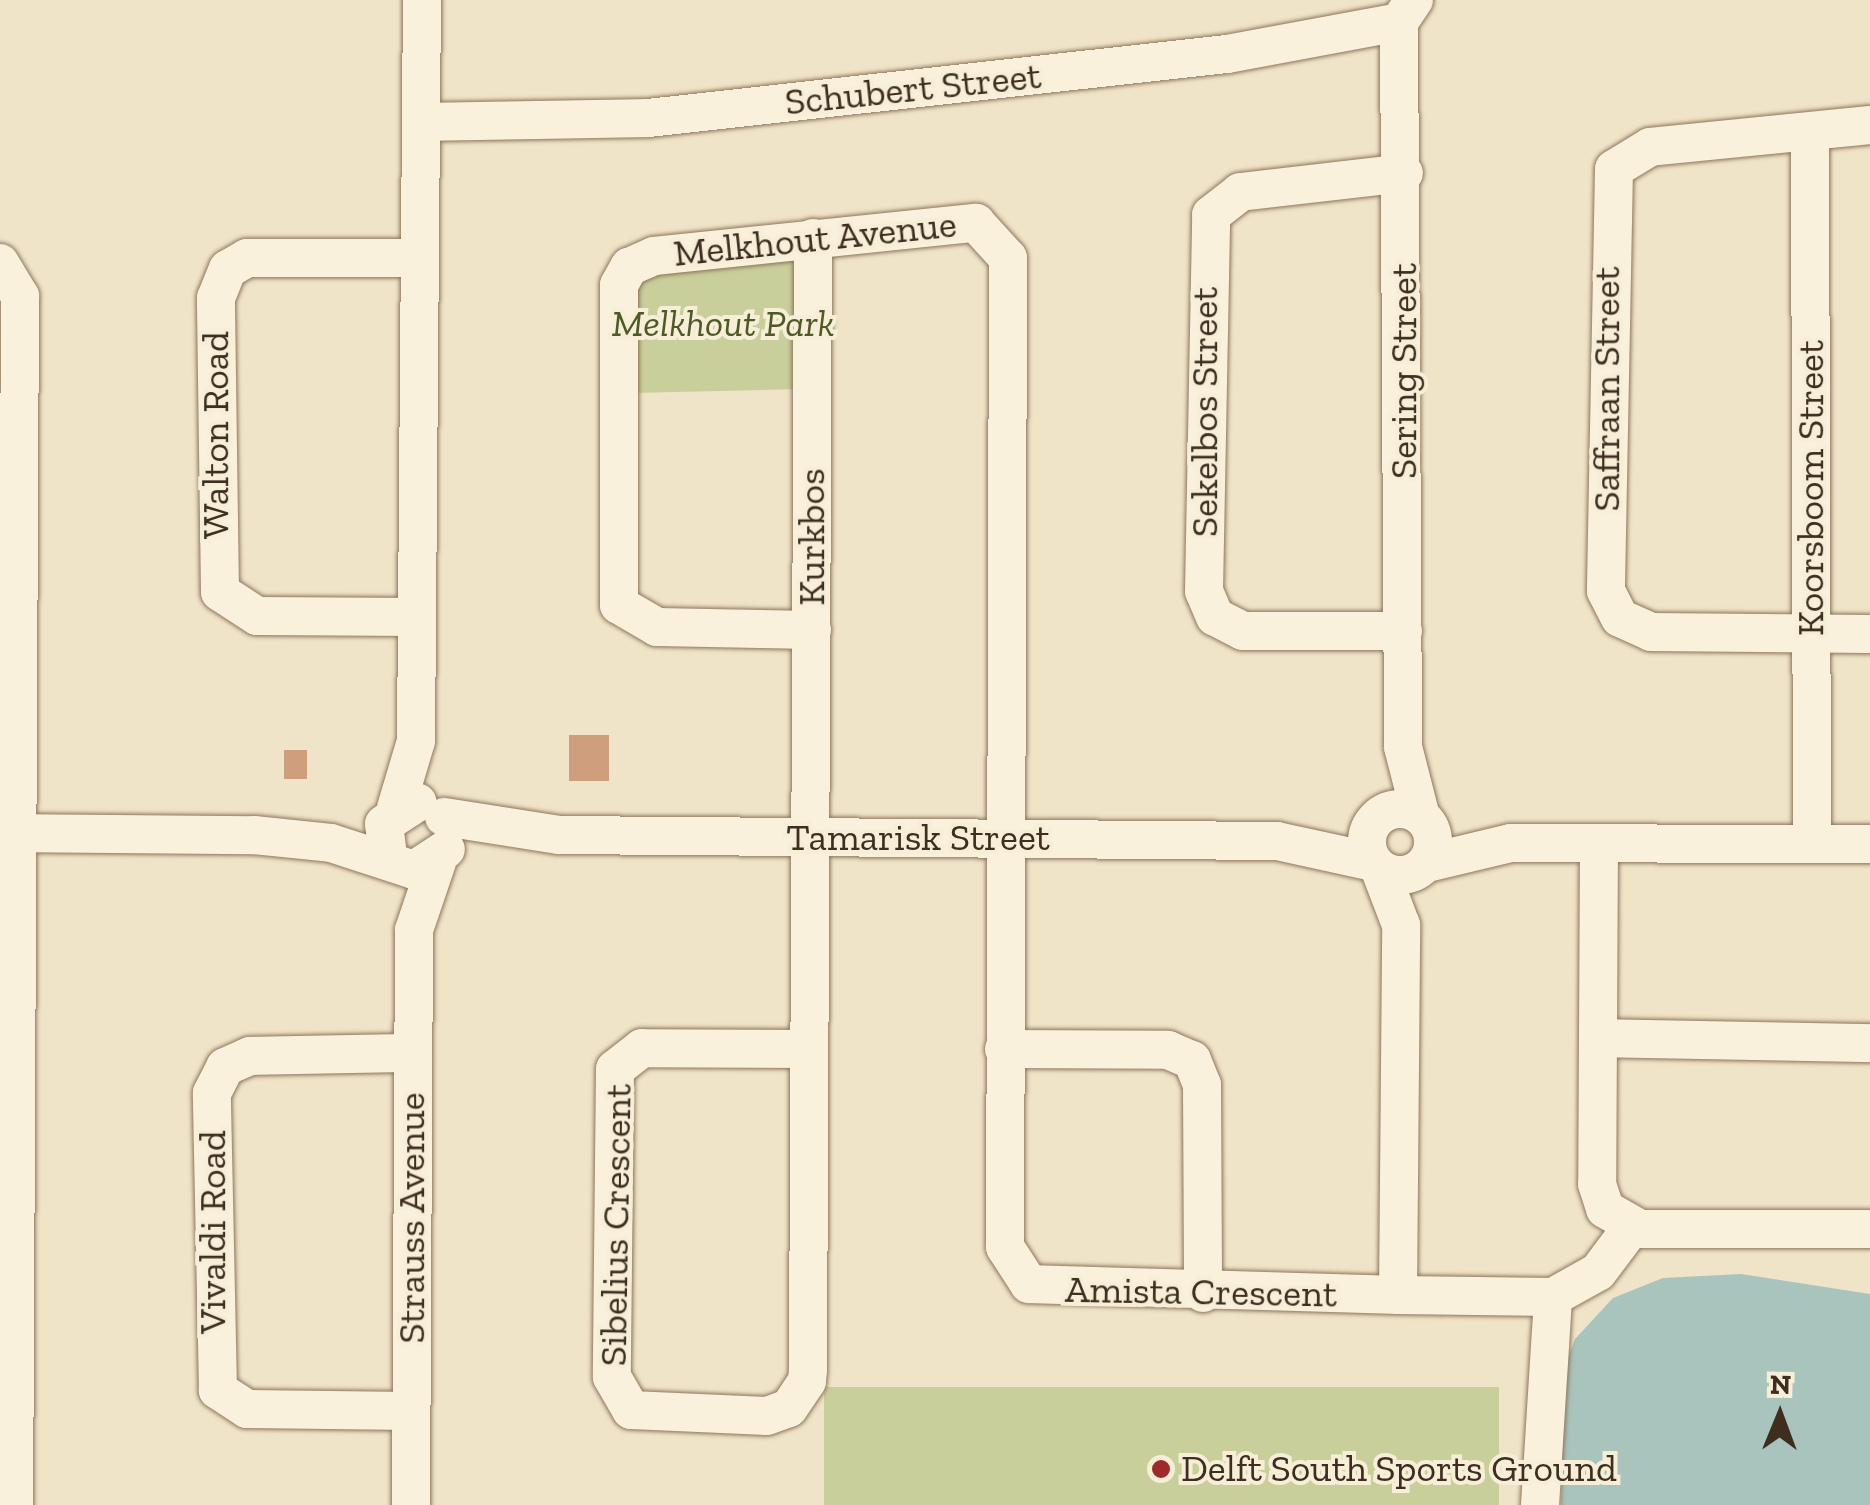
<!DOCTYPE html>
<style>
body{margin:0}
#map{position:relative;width:1870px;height:1505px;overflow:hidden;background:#f0e4c8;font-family:"Zilla Slab",serif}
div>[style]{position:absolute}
.green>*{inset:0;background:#c9cf9b;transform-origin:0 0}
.water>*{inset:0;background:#a9c4bc}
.building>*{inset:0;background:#cf9f7d;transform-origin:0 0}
.roads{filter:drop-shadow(0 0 2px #8d765c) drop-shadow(0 0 2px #8d765c)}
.minor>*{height:38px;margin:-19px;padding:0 19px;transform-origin:19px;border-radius:19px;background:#faf1dc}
.minor>.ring{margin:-19px;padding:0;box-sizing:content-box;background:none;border:38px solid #faf1dc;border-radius:50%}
.dots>*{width:28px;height:28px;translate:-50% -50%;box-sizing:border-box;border:5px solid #f7eed8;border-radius:50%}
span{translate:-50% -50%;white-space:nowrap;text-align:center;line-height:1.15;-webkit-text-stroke:8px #f7eed8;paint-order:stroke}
.street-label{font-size:38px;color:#3d2e20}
.park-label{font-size:38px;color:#4d5a26;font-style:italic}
.poi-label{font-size:38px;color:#3d2e20}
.left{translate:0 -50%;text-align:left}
.north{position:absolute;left:1730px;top:1365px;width:100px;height:100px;-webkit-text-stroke:8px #f7eed8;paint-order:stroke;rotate:1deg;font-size:28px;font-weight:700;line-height:40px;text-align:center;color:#3d2e20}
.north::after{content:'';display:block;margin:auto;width:35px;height:45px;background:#3d2e20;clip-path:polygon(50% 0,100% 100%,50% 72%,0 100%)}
</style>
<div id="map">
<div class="green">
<i style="clip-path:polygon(787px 256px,795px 262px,803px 389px,634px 393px,635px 275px)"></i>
<i style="left:824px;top:1387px;width:675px;height:118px"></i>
</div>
<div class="water">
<i style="clip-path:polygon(1741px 1274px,1870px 1294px,1870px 1505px,1561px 1505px,1564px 1367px,1575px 1339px,1613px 1298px,1663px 1278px)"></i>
</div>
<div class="building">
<i style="left:569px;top:735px;width:40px;height:46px"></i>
<i style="left:284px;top:750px;width:23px;height:29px"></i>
</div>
<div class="roads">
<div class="minor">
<i style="left:1414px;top:0;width:27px;rotate:124deg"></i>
<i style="left:1399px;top:22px;width:725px;rotate:89.68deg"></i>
<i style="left:1403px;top:747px;width:68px;rotate:75.6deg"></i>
<i style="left:424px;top:122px;width:224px;rotate:-1deg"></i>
<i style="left:648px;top:118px;width:583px;rotate:-6.31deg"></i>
<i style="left:1227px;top:54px;width:175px;rotate:-10.5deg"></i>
<i style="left:1870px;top:125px;width:221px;rotate:174.3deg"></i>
<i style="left:1650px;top:147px;width:42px;rotate:148.6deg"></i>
<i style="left:1614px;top:169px;width:422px;rotate:91.1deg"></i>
<i style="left:1606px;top:591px;width:30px;rotate:63deg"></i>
<i style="left:1620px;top:618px;width:34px;rotate:24deg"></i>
<i style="left:1651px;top:632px;width:219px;rotate:0.5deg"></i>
<i style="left:1810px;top:132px;width:711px;rotate:89.84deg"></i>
<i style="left:0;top:263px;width:39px;rotate:59deg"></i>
<i style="left:20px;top:296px;width:1209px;rotate:90.28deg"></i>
<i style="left:416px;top:617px;width:159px;rotate:-179.6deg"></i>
<i style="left:257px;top:616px;width:44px;rotate:-147deg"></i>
<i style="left:220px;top:592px;width:294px;rotate:-90.8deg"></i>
<i style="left:216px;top:298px;width:31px;rotate:-68deg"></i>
<i style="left:228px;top:269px;width:22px;rotate:-30deg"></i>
<i style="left:247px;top:258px;width:170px"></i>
<i style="left:812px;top:630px;width:155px;rotate:-178.9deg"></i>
<i style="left:657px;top:627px;width:44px;rotate:-149.9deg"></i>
<i style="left:619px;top:605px;width:320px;rotate:-90deg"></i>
<i style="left:619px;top:285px;width:21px;rotate:-61deg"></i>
<i style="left:629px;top:267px;width:27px;rotate:-24deg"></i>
<i style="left:654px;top:256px;width:324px;rotate:-5.9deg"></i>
<i style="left:976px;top:223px;width:47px;rotate:47.6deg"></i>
<i style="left:1008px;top:258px;width:989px;rotate:90.17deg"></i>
<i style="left:1005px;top:1247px;width:44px;rotate:57deg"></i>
<i style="left:1029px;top:1284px;width:369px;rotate:1.7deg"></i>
<i style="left:1398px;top:1295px;width:370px;rotate:-89.5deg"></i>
<i style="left:1401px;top:925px;width:59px;rotate:-110.9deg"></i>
<i style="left:1403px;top:631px;width:160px;rotate:180deg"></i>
<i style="left:1243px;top:631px;width:31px;rotate:-153deg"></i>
<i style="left:1215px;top:617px;width:28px;rotate:-113deg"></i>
<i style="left:1204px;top:591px;width:376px;rotate:-88.9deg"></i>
<i style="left:1211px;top:215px;width:37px;rotate:-38deg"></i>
<i style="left:1240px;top:192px;width:165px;rotate:-6.6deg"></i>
<i style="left:396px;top:808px;width:70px;rotate:-73.4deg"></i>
<i style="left:416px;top:741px;width:741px;rotate:-89.54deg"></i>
<i class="ring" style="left:1367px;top:809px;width:28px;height:28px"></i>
<i style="left:444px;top:817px;width:116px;rotate:8.9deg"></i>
<i style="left:559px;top:835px;width:718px;rotate:0.48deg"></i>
<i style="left:1277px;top:841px;width:98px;rotate:12.3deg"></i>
<i style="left:0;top:833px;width:254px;rotate:0.5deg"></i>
<i style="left:254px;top:835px;width:77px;rotate:5.9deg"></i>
<i style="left:331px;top:843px;width:87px;rotate:18deg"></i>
<i style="left:414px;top:870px;width:38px;rotate:-33deg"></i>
<i style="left:1599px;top:843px;width:341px;rotate:90.3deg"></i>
<i style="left:1597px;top:1184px;width:26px;rotate:72deg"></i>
<i style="left:1605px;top:1209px;width:40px;rotate:29.7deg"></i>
<i style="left:1640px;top:1229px;width:230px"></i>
<i style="left:388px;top:856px;width:32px;rotate:-97deg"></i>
<i style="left:384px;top:824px;width:40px;rotate:-32.9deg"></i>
<i style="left:1427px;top:863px;width:86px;rotate:-13.4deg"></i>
<i style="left:1511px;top:843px;width:359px;rotate:0.2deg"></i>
<i style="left:1598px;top:1038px;width:272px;rotate:1.1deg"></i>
<i style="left:809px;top:1049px;width:167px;rotate:-179.7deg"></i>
<i style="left:642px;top:1048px;width:34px;rotate:142deg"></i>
<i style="left:615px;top:1069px;width:308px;rotate:90.6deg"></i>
<i style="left:612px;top:1377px;width:38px;rotate:60deg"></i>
<i style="left:631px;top:1410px;width:136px;rotate:2.5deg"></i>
<i style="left:767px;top:1416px;width:23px;rotate:-20deg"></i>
<i style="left:789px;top:1408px;width:32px;rotate:-56deg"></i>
<i style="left:807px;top:1381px;width:11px;rotate:-85deg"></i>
<i style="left:808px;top:1370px;width:1132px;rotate:-89.75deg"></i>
<i style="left:1004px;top:1049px;width:164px;rotate:0.3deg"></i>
<i style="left:1168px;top:1050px;width:26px;rotate:23deg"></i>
<i style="left:1192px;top:1060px;width:27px;rotate:68deg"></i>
<i style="left:1202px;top:1085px;width:208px;rotate:89.7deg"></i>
<i style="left:1398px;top:1295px;width:155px;rotate:0.7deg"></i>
<i style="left:1553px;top:1297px;width:51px;rotate:-29.1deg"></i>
<i style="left:1598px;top:1272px;width:55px;rotate:-53.1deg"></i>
<i style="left:411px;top:1411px;width:164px;rotate:-179.3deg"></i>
<i style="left:247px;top:1409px;width:35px;rotate:-147deg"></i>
<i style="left:218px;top:1390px;width:297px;rotate:-91.2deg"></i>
<i style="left:212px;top:1093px;width:29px;rotate:-63deg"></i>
<i style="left:225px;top:1067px;width:27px;rotate:-24deg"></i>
<i style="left:250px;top:1056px;width:163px;rotate:-1.1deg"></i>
<i style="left:411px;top:1505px;width:575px;rotate:-89.7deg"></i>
<i style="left:414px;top:930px;width:72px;rotate:-71.3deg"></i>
<i style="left:1540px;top:1505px;width:208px;rotate:-86.4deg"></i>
</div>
</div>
<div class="dots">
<i style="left:1161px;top:1469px;background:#9e2a2b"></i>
</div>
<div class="street-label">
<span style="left:913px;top:89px;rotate:-6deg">Schubert Street</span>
<span style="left:815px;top:239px;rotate:-6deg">Melkhout Avenue</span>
<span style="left:1404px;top:371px;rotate:-90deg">Sering Street</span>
<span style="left:1607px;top:389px;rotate:-90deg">Saffraan Street</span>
<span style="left:1205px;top:412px;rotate:-90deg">Sekelbos Street</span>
<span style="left:216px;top:435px;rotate:-90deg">Walton Road</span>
<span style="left:1811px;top:488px;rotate:-90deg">Koorsboom Street</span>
<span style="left:812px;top:537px;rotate:-90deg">Kurkbos</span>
<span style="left:918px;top:838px">Tamarisk Street</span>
<span style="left:412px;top:1218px;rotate:-90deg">Strauss Avenue</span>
<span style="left:616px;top:1225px;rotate:-89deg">Sibelius Crescent</span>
<span style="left:213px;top:1232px;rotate:-90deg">Vivaldi Road</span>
<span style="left:1201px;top:1292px;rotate:1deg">Amista Crescent</span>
</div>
<div class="park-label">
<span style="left:723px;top:324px">Melkhout Park</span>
</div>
<div class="poi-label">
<span class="left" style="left:1181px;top:1469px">Delft South Sports Ground</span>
</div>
<div class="north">N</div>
</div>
